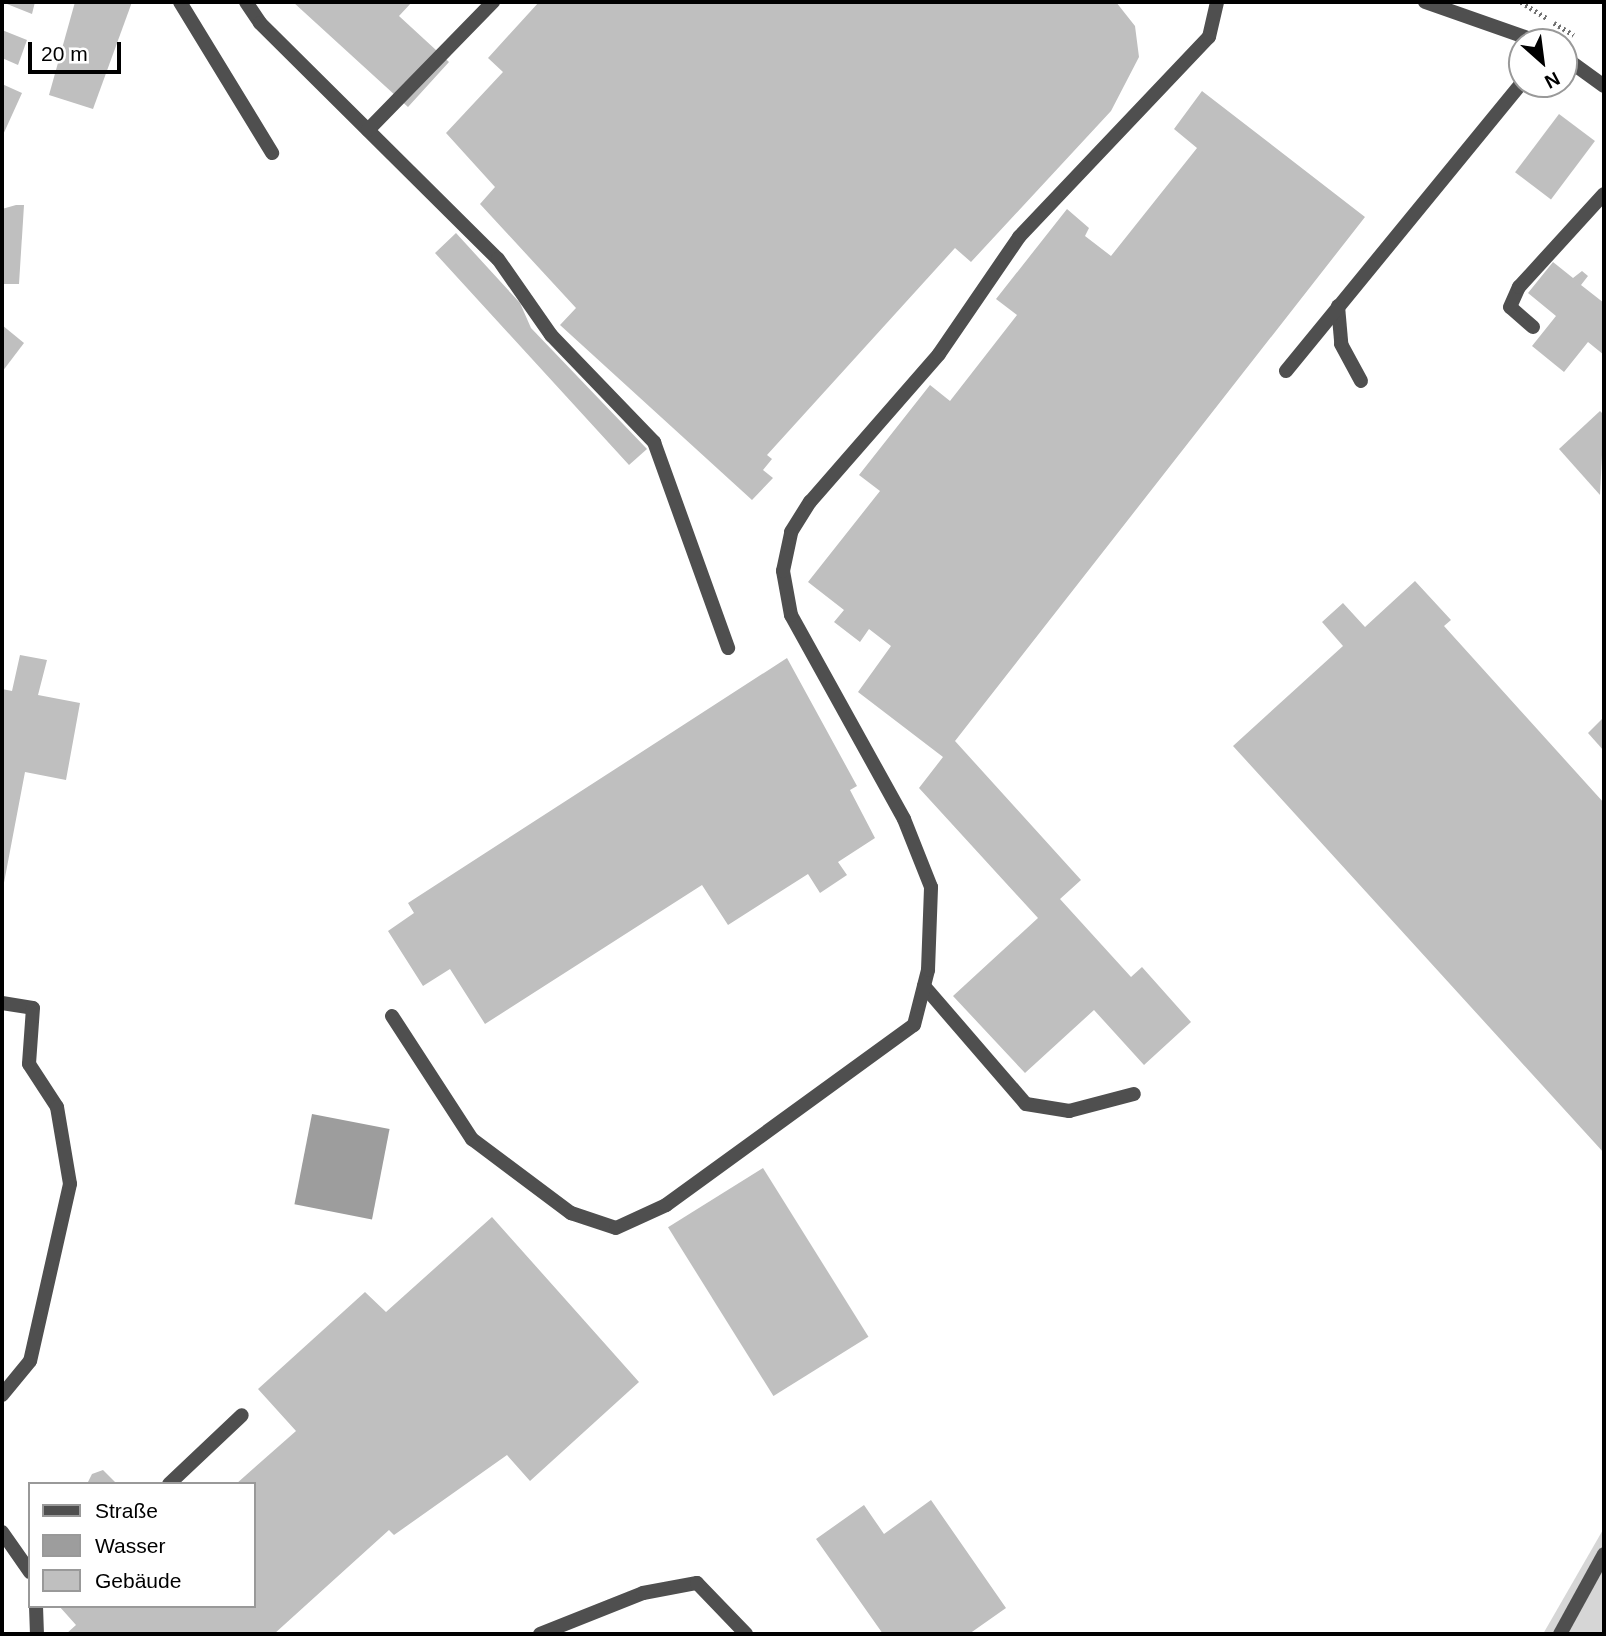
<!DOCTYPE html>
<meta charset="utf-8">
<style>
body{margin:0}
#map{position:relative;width:1606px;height:1636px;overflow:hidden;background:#fff;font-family:Helvetica,sans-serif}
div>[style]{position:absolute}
.green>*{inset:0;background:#d6d6d6}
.water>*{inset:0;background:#9d9d9d;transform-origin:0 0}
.building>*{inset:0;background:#bfbfbf;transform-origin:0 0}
.path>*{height:4.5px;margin-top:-2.25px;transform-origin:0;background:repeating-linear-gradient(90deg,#717171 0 2px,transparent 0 5.5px)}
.lane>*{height:14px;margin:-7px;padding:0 7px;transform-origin:7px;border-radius:7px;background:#4f4f4f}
.street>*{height:14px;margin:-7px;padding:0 7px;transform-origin:7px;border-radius:7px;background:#4f4f4f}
span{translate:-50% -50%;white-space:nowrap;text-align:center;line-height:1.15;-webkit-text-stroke:5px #fff;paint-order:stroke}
.frame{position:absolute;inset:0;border:4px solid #000;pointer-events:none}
.legend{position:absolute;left:28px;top:1482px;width:228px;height:126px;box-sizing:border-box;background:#fff;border:2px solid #999;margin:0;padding:9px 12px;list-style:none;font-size:21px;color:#000}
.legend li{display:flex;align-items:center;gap:14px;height:35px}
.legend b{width:35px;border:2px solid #999}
.north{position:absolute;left:1508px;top:28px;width:70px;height:70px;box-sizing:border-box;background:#fff;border:2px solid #999;border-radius:50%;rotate:152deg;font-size:19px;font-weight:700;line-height:28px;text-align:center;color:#000}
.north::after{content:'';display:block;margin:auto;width:24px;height:32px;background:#000;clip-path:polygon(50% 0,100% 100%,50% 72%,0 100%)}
.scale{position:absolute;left:28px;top:42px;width:93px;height:32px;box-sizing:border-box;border:4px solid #000;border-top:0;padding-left:9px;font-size:21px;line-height:24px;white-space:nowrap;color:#000;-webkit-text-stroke:5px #fff;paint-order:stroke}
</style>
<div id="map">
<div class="green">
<i style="clip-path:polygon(1604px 1528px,1604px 1634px,1543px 1634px)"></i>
</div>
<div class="water">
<i style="left:312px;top:1114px;width:79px;height:92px;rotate:11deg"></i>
</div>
<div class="building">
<i style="clip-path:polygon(2px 2px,35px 2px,32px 14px)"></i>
<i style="clip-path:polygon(75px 2px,132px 2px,93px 109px,49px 95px)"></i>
<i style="clip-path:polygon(293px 2px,412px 2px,399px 16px,449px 62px,408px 107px)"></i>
<i style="clip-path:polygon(539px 2px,1116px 2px,1135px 26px,1139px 57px,1111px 111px,971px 262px,955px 248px,767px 455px,772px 459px,763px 470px,773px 478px,752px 500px,560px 325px,576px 308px,480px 204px,495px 187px,446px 133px,503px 72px,488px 58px)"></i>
<i style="clip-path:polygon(2px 30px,27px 40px,18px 65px,2px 58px)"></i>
<i style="clip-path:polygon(2px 84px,22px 93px,2px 137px)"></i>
<i style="clip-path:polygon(1202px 91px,1365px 217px,955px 741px,1081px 880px,1060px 899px,1131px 977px,1142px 967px,1191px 1022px,1144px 1065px,1094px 1010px,1025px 1073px,953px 996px,1038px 918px,919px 788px,943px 757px,858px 692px,891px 646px,869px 629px,860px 642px,834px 622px,844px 610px,808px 582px,880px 491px,859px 475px,930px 385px,950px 401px,1017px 315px,996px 299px,1067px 209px,1089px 228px,1085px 236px,1111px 256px,1197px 148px,1174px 129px)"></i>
<i style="left:1559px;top:114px;width:45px;height:73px;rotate:37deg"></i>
<i style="clip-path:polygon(16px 205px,24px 205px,19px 284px,2px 284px,2px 209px)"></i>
<i style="clip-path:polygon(456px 233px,520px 303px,531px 328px,647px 449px,629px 465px,435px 253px)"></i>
<i style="clip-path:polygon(1553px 262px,1573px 278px,1582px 271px,1588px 276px,1581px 285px,1604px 303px,1604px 355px,1588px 342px,1564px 372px,1532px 346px,1556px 316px,1528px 293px)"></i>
<i style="clip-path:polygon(2px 325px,24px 343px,2px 372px)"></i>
<i style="clip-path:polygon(1600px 411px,1604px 415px,1600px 495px,1559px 449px)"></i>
<i style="clip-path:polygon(1415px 581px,1451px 620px,1444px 626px,1604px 803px,1604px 1153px,1233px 746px,1343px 646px,1322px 622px,1343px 603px,1365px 627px)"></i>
<i style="clip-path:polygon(20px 655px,47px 660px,38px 695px,80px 703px,66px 780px,25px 772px,3px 888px,2px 689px,12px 691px)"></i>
<i style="clip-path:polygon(787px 658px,857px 786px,850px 790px,875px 838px,838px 862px,847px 875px,820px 893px,808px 874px,728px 925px,702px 885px,485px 1024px,450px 969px,423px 986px,388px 931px,414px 913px,408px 903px)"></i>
<i style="clip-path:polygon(1604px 717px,1604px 751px,1588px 733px)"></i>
<i style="left:763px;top:1168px;width:199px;height:112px;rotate:58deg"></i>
<i style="clip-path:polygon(492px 1217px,639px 1382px,530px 1481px,507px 1455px,394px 1535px,389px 1530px,274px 1634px,66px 1634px,76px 1625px,59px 1606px,254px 1606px,254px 1484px,236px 1484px,296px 1431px,258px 1389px,365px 1292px,386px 1312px)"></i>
<i style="clip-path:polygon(103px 1470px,117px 1484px,87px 1484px,92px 1474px)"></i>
<i style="clip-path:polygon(931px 1500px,1006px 1608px,969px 1634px,883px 1634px,816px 1539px,864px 1505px,884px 1534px)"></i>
</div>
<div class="path">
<i style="left:1521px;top:2px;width:31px;rotate:32deg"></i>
<i style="left:1554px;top:23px;width:23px;rotate:31deg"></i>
</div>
<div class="lane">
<i style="left:246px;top:2px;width:25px;rotate:56deg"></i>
<i style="left:260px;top:23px;width:335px;rotate:44.8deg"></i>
<i style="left:498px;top:259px;width:93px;rotate:55.1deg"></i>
<i style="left:551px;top:335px;width:149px;rotate:46.1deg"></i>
<i style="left:654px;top:442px;width:219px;rotate:70.2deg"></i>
<i style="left:368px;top:130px;width:179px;rotate:-45.7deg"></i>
<i style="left:1338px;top:306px;width:38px;rotate:85deg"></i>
<i style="left:1341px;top:344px;width:42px;rotate:61.6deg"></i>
<i style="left:1533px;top:327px;width:30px;rotate:-139deg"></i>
<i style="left:1510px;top:307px;width:22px;rotate:-66deg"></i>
<i style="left:1519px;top:287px;width:126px;rotate:-47.6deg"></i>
<i style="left:1286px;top:371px;width:372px;rotate:-50.7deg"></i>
<i style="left:924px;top:986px;width:156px;rotate:49.2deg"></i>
<i style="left:1026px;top:1104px;width:44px;rotate:9.2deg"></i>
<i style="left:1069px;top:1111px;width:67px;rotate:-14.7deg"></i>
<i style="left:2px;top:1003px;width:31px;rotate:9deg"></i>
<i style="left:33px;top:1008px;width:56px;rotate:94.1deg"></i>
<i style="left:29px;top:1064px;width:51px;rotate:56.9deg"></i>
<i style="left:57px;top:1107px;width:78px;rotate:80.4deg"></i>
<i style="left:70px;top:1184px;width:181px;rotate:102.7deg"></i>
<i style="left:30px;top:1361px;width:44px;rotate:129.5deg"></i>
<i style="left:392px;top:1016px;width:147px;rotate:57deg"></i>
<i style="left:472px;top:1139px;width:124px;rotate:36.8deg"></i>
<i style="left:571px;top:1213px;width:47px;rotate:18.4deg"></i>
<i style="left:616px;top:1228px;width:55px;rotate:-24.7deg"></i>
<i style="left:666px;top:1205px;width:306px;rotate:-36deg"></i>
<i style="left:914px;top:1025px;width:57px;rotate:-75.7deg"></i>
<i style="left:928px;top:970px;width:83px;rotate:-87.9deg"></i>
<i style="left:931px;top:887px;width:73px;rotate:-111.7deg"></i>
<i style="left:904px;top:819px;width:233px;rotate:-119deg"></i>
<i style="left:791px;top:615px;width:45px;rotate:-100.3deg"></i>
<i style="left:783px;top:571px;width:40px;rotate:-78deg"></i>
<i style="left:791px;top:532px;width:36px;rotate:-58deg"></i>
<i style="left:810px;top:502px;width:196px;rotate:-48.9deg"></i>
<i style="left:939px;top:354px;width:142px;rotate:-55.6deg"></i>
<i style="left:1019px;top:237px;width:276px;rotate:-46.5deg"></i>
<i style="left:1209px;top:37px;width:36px;rotate:-77deg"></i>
<i style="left:169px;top:1484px;width:100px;rotate:-43.4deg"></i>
<i style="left:2px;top:1532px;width:49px;rotate:55deg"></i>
<i style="left:36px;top:1606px;width:28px;rotate:88deg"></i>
<i style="left:540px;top:1634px;width:111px;rotate:-21.7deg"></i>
<i style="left:643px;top:1593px;width:55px;rotate:-10.5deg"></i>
<i style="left:697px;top:1583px;width:71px;rotate:46.1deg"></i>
<i style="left:1560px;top:1634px;width:91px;rotate:-61.2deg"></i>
</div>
<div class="street">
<i style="left:180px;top:2px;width:177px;rotate:58.6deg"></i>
<i style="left:1425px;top:2px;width:121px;rotate:19.3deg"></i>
<i style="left:1564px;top:57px;width:49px;rotate:35.9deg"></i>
</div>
<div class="frame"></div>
<ul class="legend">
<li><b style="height:9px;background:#4f4f4f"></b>Straße</li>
<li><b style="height:19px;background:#9d9d9d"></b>Wasser</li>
<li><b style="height:19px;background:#bfbfbf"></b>Gebäude</li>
</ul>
<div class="north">N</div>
<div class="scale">20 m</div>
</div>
